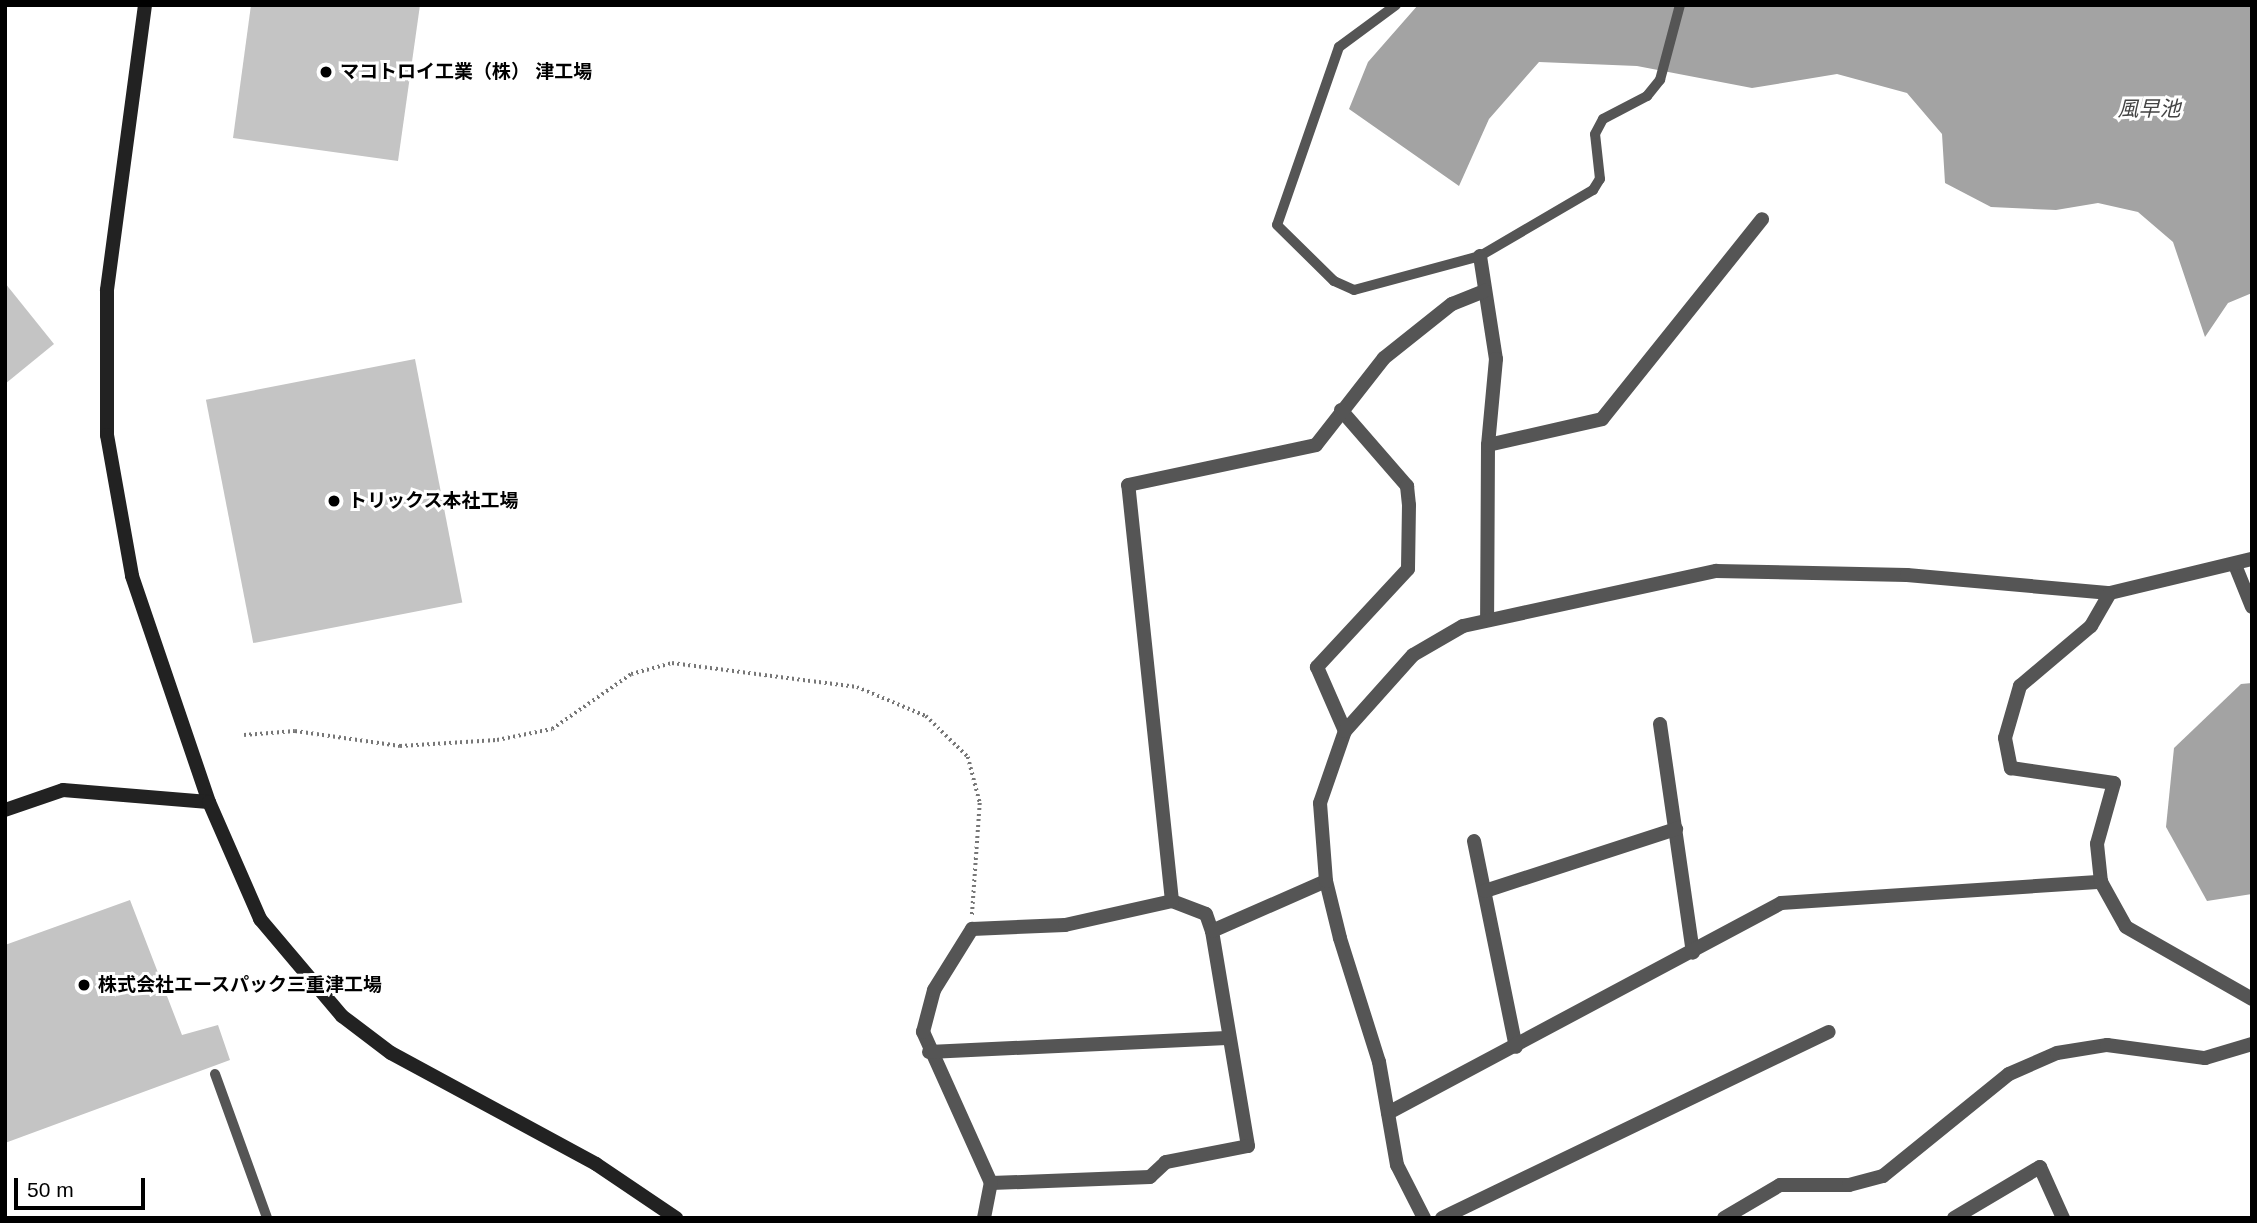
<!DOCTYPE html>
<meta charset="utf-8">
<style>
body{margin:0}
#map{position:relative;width:2257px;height:1223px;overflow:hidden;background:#fff;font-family:Helvetica,"Noto Sans JP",sans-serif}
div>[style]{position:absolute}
.water>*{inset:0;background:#a3a3a3}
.building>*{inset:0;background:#c4c4c4;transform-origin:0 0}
.path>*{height:3.5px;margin-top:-1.75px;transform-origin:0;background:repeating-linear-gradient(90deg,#777 0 2px,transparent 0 5.5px)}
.lane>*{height:10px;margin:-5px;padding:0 5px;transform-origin:5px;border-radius:5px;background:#555}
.street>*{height:14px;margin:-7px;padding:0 7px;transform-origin:7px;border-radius:7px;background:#555}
.secondary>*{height:14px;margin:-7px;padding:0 7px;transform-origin:7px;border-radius:7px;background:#222}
.dots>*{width:19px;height:19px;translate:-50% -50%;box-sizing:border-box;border:4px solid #fff;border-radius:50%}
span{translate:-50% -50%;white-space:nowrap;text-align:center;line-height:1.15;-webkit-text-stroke:6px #fff;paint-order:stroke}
.poi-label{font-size:19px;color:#000;font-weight:700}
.left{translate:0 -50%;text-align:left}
.water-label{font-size:21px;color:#444;font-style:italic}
.frame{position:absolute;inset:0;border:7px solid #000;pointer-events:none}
.scale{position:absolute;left:14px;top:1178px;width:131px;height:32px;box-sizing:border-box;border:4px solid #000;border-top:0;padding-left:9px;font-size:21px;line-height:24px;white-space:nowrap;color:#000;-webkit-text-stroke:5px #fff;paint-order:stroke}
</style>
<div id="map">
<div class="water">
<i style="clip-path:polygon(1418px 5px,2252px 5px,2252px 293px,2228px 303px,2205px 337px,2173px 242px,2138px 212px,2098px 203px,2056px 210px,1991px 207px,1945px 183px,1942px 134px,1907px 93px,1837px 74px,1752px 88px,1637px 66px,1539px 62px,1489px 119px,1459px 186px,1349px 109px,1368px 62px)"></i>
<i style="clip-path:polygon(2252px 683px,2252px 894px,2207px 901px,2166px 827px,2174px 748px,2241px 684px)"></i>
</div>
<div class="building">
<i style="clip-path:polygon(251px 5px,420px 5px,398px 161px,233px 138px)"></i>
<i style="clip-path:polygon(5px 283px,54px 344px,5px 384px)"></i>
<i style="left:415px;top:359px;width:248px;height:213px;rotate:79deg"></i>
<i style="clip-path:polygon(130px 900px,182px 1035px,218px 1025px,230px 1060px,5px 1143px,5px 945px)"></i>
</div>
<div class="path">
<i style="left:244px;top:735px;width:51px;rotate:-4.5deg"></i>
<i style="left:295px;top:731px;width:106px;rotate:8.1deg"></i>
<i style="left:400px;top:746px;width:97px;rotate:-3.5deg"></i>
<i style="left:497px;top:740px;width:56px;rotate:-11.3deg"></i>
<i style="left:552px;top:729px;width:96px;rotate:-34.8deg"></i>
<i style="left:631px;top:674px;width:42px;rotate:-15deg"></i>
<i style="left:672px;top:663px;width:187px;rotate:7.4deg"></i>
<i style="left:857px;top:687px;width:75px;rotate:22.8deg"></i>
<i style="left:926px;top:716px;width:59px;rotate:44.3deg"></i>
<i style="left:968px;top:757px;width:48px;rotate:75.4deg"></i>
<i style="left:980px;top:803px;width:113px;rotate:94deg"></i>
</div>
<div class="lane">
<i style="left:1396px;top:5px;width:71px;rotate:143.6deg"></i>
<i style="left:1339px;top:47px;width:188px;rotate:109.2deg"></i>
<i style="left:1277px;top:225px;width:80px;rotate:44.5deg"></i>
<i style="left:1334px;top:281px;width:22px;rotate:24deg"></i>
<i style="left:1354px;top:290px;width:131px;rotate:-15.1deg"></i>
<i style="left:1480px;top:256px;width:131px;rotate:-30.3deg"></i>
<i style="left:1593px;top:190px;width:13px;rotate:-58deg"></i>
<i style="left:1600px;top:179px;width:45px;rotate:-96.3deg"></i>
<i style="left:1595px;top:134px;width:17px;rotate:-62deg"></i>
<i style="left:1603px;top:119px;width:50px;rotate:-27.6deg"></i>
<i style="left:1647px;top:96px;width:21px;rotate:-51deg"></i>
<i style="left:1660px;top:80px;width:78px;rotate:-75.1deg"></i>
<i style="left:215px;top:1074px;width:153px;rotate:70.1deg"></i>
</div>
<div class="street">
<i style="left:1480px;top:256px;width:104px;rotate:81.2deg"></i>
<i style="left:1496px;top:359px;width:86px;rotate:95.3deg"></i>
<i style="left:1488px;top:445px;width:175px;rotate:90.3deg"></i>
<i style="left:1341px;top:410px;width:101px;rotate:49deg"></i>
<i style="left:1407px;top:486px;width:19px;rotate:84deg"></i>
<i style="left:1409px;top:505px;width:64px;rotate:90.9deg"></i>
<i style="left:1408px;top:569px;width:134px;rotate:132.9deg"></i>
<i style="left:1317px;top:667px;width:70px;rotate:66.4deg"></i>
<i style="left:1488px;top:445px;width:117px;rotate:-12.8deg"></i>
<i style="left:1602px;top:419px;width:256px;rotate:-51.3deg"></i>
<i style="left:2235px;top:565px;width:45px;rotate:68deg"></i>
<i style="left:2110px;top:593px;width:146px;rotate:-13.5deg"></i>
<i style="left:1660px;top:724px;width:231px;rotate:81.8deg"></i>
<i style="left:1474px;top:841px;width:210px;rotate:78.5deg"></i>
<i style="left:1485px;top:891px;width:201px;rotate:-18deg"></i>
<i style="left:1172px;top:901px;width:36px;rotate:21deg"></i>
<i style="left:1206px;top:914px;width:18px;rotate:71deg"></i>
<i style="left:1212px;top:931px;width:218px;rotate:80.5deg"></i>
<i style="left:1248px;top:1146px;width:84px;rotate:169deg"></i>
<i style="left:1166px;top:1162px;width:22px;rotate:137deg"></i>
<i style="left:1150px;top:1177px;width:159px;rotate:177.8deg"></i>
<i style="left:991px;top:1183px;width:166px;rotate:-114.2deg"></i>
<i style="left:923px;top:1032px;width:43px;rotate:-75.3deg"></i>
<i style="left:934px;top:990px;width:72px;rotate:-58.1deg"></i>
<i style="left:972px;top:929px;width:93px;rotate:-2.5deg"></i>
<i style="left:1065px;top:925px;width:110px;rotate:-12.6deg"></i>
<i style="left:1172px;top:901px;width:418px;rotate:-96deg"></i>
<i style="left:1128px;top:485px;width:192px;rotate:-12deg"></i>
<i style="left:1316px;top:445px;width:110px;rotate:-52deg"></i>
<i style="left:1384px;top:358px;width:87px;rotate:-38.5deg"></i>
<i style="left:1452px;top:304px;width:35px;rotate:-22deg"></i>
<i style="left:1212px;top:931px;width:124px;rotate:-23.7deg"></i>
<i style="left:929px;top:1052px;width:298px;rotate:-2.7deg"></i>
<i style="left:1388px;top:1113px;width:446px;rotate:-28.1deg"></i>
<i style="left:1781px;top:903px;width:321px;rotate:-3.8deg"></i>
<i style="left:984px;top:1218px;width:36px;rotate:-79deg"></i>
<i style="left:1424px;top:1218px;width:59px;rotate:-117deg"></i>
<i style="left:1397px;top:1165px;width:105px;rotate:-99.9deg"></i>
<i style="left:1379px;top:1062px;width:130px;rotate:-107.5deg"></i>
<i style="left:1340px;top:938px;width:59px;rotate:-103.8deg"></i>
<i style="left:1326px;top:881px;width:78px;rotate:-94.4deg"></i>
<i style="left:1320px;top:803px;width:76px;rotate:-70.9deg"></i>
<i style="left:1345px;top:731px;width:102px;rotate:-48.2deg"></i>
<i style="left:1413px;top:655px;width:58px;rotate:-30.1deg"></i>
<i style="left:1463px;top:626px;width:259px;rotate:-12.3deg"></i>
<i style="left:1716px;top:571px;width:191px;rotate:1.2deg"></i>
<i style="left:1907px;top:575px;width:204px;rotate:5.1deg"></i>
<i style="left:2110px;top:593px;width:38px;rotate:120deg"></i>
<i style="left:2091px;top:626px;width:93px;rotate:139.8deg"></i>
<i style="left:2020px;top:686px;width:54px;rotate:106.1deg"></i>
<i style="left:2005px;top:738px;width:31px;rotate:79deg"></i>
<i style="left:2011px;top:768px;width:104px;rotate:8.3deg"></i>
<i style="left:2114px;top:783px;width:63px;rotate:105.6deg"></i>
<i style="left:2097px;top:844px;width:38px;rotate:84deg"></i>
<i style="left:2101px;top:882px;width:51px;rotate:60.9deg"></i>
<i style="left:2126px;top:927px;width:145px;rotate:29.7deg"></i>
<i style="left:1442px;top:1218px;width:429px;rotate:-25.7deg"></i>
<i style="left:1724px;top:1218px;width:65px;rotate:-30.5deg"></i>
<i style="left:1780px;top:1185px;width:69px"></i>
<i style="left:1849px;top:1185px;width:35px;rotate:-15deg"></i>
<i style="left:1883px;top:1176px;width:162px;rotate:-39deg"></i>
<i style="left:2009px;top:1074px;width:52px;rotate:-23.6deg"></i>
<i style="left:2057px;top:1053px;width:51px;rotate:-9.1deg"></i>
<i style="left:2107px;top:1045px;width:99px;rotate:7.6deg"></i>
<i style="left:2205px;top:1058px;width:49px;rotate:-16.6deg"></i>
<i style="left:1954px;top:1218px;width:100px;rotate:-30.7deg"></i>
<i style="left:2040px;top:1167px;width:56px;rotate:65.7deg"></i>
</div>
<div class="secondary">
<i style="left:145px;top:5px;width:288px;rotate:97.6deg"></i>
<i style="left:107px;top:290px;width:145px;rotate:90deg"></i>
<i style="left:107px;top:435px;width:143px;rotate:79.9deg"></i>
<i style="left:132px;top:576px;width:239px;rotate:71.2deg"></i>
<i style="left:5px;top:810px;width:61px;rotate:-19deg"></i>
<i style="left:63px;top:790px;width:146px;rotate:4.7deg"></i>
<i style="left:209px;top:802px;width:128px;rotate:66.4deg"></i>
<i style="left:260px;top:919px;width:127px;rotate:49.8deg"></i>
<i style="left:342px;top:1016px;width:61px;rotate:37.1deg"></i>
<i style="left:391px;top:1053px;width:233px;rotate:28.4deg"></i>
<i style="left:596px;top:1164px;width:97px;rotate:34deg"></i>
</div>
<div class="dots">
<i style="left:326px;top:72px;background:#000"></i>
<i style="left:334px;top:501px;background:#000"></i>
<i style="left:84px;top:985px;background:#000"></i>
</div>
<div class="poi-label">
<span class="left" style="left:340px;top:72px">マコトロイ工業（株） 津工場</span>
<span class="left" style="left:348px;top:501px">トリックス本社工場</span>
<span class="left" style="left:98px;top:985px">株式会社エースパック三重津工場</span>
</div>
<div class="water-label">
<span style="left:2149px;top:109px">風早池</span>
</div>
<div class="frame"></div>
<div class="scale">50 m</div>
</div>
